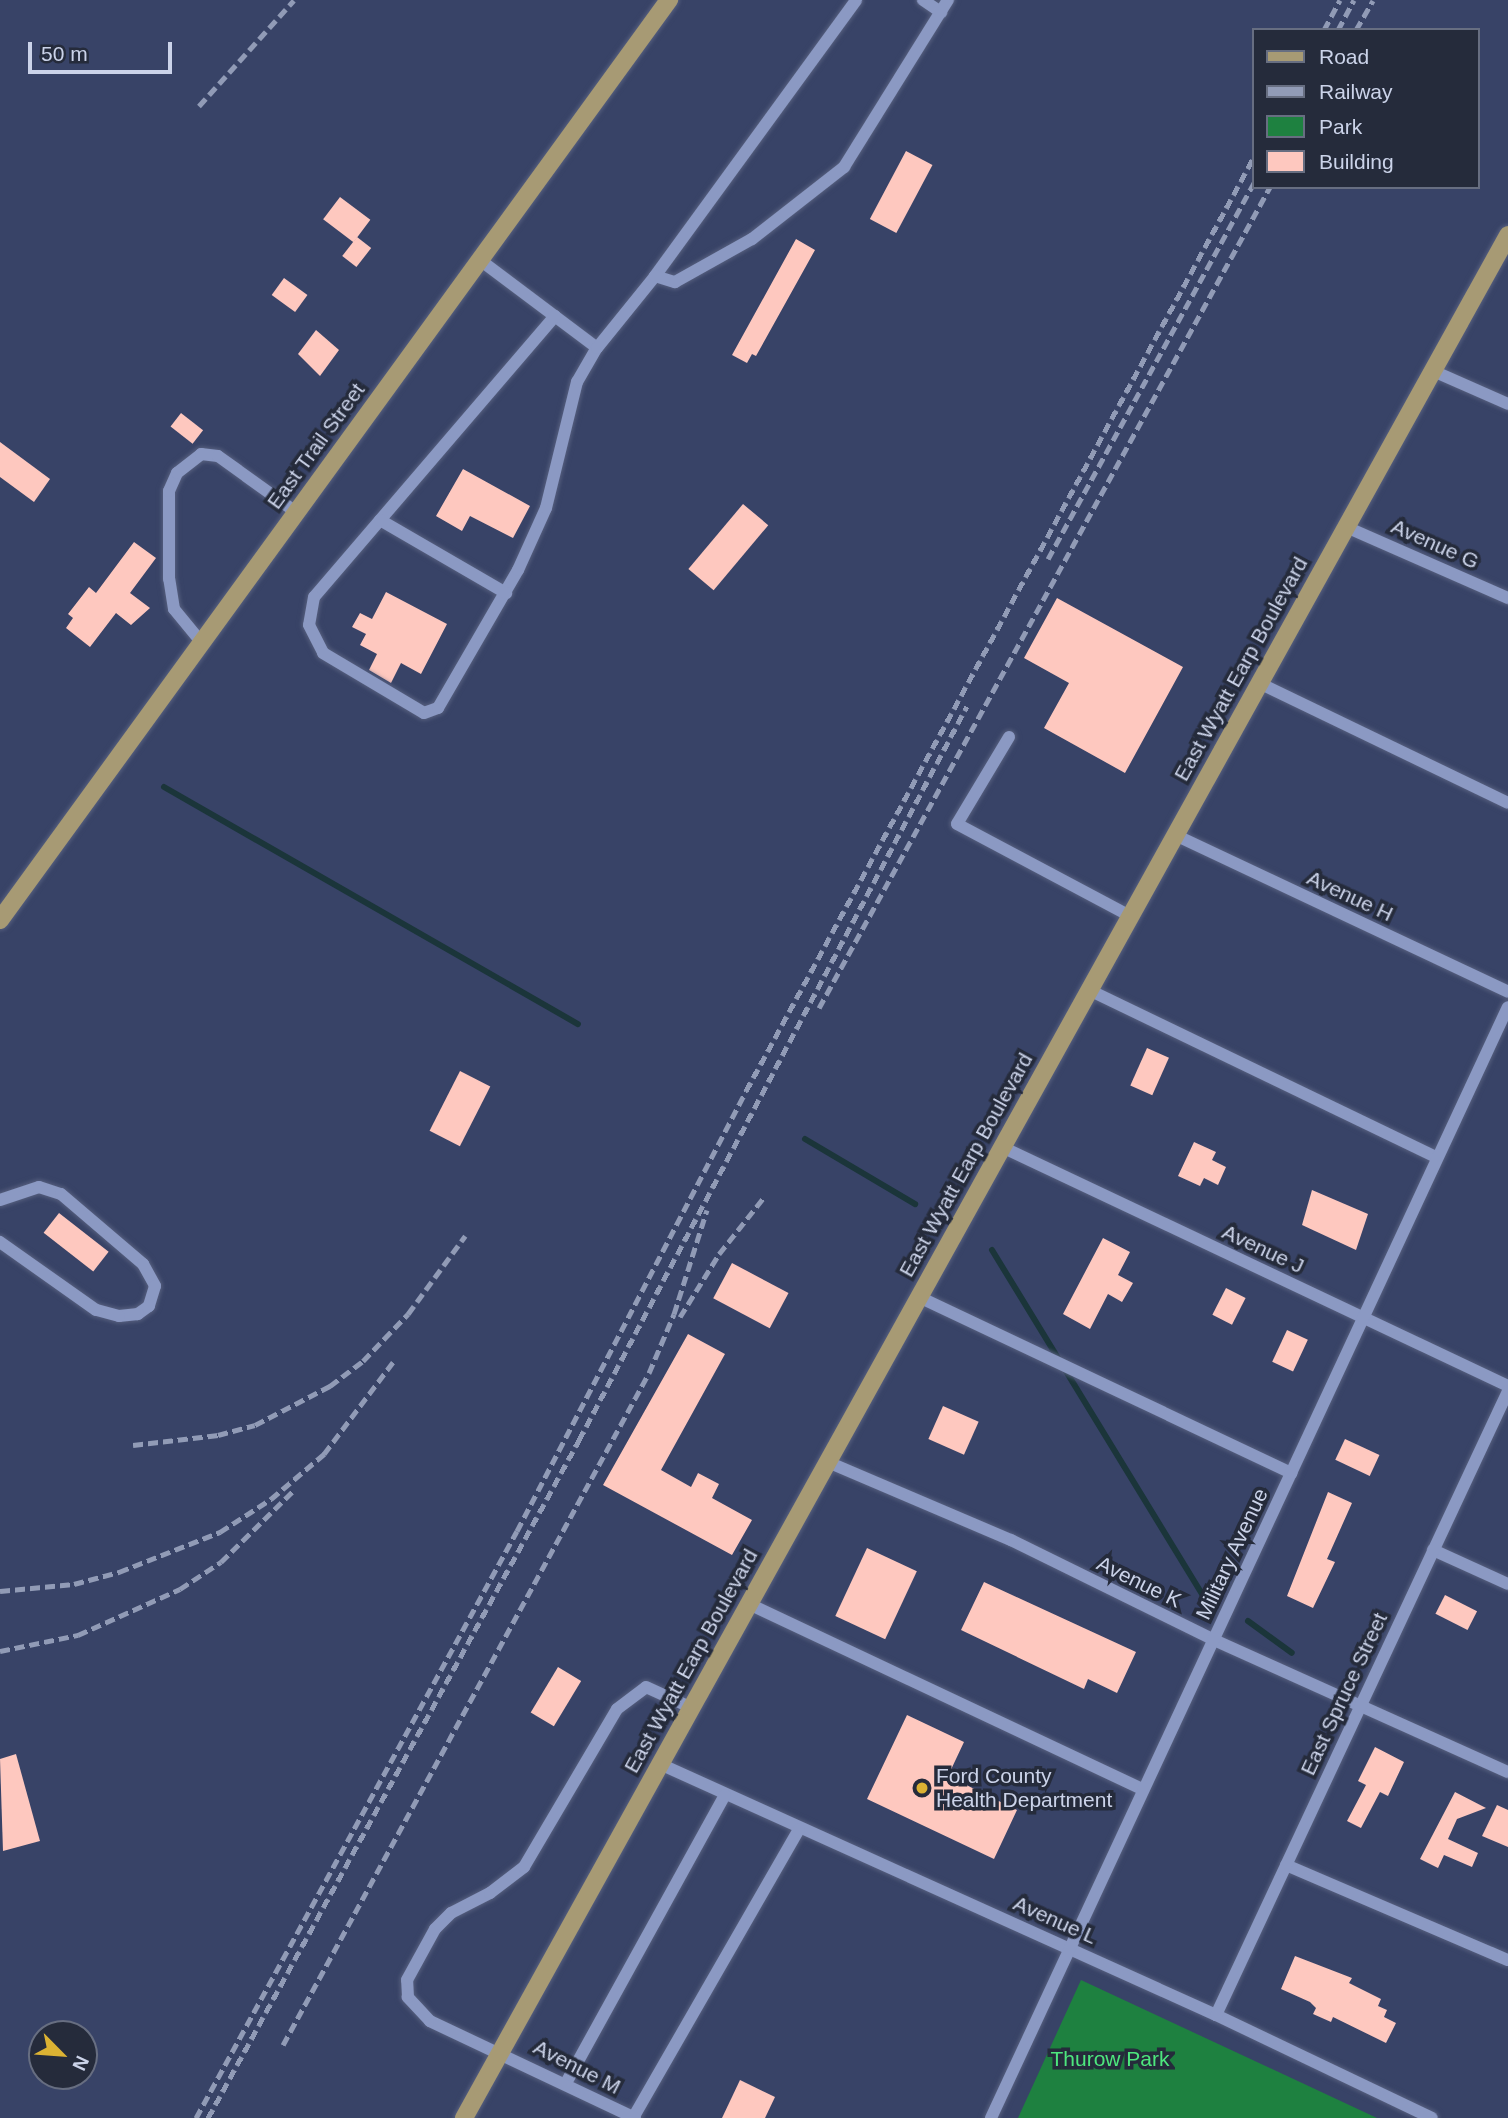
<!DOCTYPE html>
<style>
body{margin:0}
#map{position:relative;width:1508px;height:2118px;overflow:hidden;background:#384367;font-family:Helvetica,sans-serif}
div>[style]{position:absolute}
.green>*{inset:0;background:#1e8140}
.stream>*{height:6px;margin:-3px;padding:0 3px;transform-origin:3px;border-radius:3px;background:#1b353a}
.building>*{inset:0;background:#fec8bf;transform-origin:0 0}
.roads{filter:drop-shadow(0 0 2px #565f7e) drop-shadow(0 0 2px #565f7e)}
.minor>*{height:12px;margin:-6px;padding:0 6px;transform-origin:6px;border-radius:6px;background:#8b99c3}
.major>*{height:18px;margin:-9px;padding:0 9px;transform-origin:9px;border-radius:9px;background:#a79a74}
.rail>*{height:5px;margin-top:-2.5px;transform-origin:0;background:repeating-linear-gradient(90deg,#919bb6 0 10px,transparent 0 15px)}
.dots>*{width:19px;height:19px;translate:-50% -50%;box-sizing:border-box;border:4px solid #252b3b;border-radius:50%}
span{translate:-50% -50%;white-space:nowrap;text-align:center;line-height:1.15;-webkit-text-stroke:7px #252b3b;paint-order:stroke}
.street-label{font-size:21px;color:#cbd3e9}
.poi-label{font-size:21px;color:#cbd3e9}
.left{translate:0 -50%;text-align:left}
.park-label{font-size:21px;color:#4de67d}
.legend{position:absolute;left:1252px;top:28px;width:228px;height:161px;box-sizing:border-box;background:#252b3b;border:2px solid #676e81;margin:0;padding:9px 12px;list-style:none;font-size:21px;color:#cbd3e9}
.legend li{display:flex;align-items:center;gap:14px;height:35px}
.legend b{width:35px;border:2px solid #676e81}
.north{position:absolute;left:28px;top:2020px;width:70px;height:70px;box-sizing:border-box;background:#252b3b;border:2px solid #676e81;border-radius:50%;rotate:115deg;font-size:19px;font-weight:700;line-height:28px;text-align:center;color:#cbd3e9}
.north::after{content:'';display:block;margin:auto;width:24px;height:32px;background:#dbb233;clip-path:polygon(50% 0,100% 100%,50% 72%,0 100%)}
.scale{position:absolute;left:28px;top:42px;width:144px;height:32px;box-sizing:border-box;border:4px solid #cbd3e9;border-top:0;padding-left:9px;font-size:21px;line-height:24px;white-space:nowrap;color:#cbd3e9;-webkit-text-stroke:5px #252b3b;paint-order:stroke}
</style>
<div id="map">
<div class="green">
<i style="clip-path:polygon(1081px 1980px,1377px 2118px,1018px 2118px)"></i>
</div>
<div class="stream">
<i style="left:164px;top:787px;width:477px;rotate:29.8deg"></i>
<i style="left:805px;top:1139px;width:128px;rotate:30.6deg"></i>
<i style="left:992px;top:1250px;width:411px;rotate:58.6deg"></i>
<i style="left:1248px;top:1621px;width:54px;rotate:36deg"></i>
</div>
<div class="building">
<i style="left:906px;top:151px;width:30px;height:77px;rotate:28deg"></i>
<i style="left:340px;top:197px;width:38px;height:28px;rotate:37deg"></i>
<i style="left:357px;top:237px;width:18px;height:24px;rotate:38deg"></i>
<i style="clip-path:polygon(796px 239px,815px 250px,756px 356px,752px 354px,747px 363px,732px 355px)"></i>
<i style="left:284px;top:278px;width:29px;height:21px;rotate:36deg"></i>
<i style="clip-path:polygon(316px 330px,339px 350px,320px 376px,298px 354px)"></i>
<i style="left:181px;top:413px;width:28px;height:17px;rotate:38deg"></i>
<i style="clip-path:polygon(0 442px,50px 479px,34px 502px,0 477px)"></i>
<i style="clip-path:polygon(463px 469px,530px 506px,513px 538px,470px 516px,462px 531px,436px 516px)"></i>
<i style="left:743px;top:504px;width:33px;height:85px;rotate:40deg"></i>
<i style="clip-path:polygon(134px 542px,156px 558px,130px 593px,150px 608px,131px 625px,116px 613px,90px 647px,66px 628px,73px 618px,68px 614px,89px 587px,96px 593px)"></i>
<i style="clip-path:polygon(386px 592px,447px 624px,421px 674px,401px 663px,391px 683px,369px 670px,377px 654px,360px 645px,366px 634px,352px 627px,360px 613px,372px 619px)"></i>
<i style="clip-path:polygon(1057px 598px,1183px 667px,1125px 773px,1044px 728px,1069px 683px,1024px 658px)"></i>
<i style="left:1147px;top:1048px;width:24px;height:41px;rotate:24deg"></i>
<i style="left:460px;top:1071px;width:34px;height:67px;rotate:27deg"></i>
<i style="clip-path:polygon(1194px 1142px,1216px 1152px,1212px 1160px,1226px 1167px,1218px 1185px,1204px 1178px,1200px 1186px,1178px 1176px)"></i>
<i style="clip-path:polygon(1312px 1190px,1368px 1214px,1356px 1250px,1302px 1225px)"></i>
<i style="left:59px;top:1213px;width:63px;height:25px;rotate:38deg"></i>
<i style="clip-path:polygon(1103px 1238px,1130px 1252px,1118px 1275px,1133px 1283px,1122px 1302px,1108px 1294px,1090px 1329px,1063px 1314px)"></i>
<i style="left:732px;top:1263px;width:64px;height:40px;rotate:28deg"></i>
<i style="left:1226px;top:1288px;width:22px;height:30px;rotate:27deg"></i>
<i style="left:1287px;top:1330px;width:23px;height:35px;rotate:25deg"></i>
<i style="clip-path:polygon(688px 1334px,725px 1354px,661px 1470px,691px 1487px,698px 1473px,719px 1484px,712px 1498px,752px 1520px,732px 1555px,603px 1485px)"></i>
<i style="left:943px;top:1406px;width:39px;height:36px;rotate:24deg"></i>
<i style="left:1345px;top:1439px;width:38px;height:23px;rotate:25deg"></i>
<i style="clip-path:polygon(1328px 1492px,1352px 1503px,1327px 1559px,1335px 1562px,1313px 1608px,1287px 1596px)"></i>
<i style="left:867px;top:1548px;width:55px;height:75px;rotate:25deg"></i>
<i style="clip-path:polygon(984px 1582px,1136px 1652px,1117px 1693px,1088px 1679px,1084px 1689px,961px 1630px)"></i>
<i style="left:1445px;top:1595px;width:36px;height:21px;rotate:27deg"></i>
<i style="left:558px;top:1667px;width:27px;height:53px;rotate:31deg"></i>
<i style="clip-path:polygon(907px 1715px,964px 1742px,948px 1776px,1017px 1810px,994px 1859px,867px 1799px)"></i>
<i style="clip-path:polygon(1375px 1747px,1404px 1762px,1388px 1796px,1380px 1792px,1361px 1828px,1347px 1821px,1366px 1785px,1358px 1781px)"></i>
<i style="clip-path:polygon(16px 1754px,40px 1841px,3px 1851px,0 1759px)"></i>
<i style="clip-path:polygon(1455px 1792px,1486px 1808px,1457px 1819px,1448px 1839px,1478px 1853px,1472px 1867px,1444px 1855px,1438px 1868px,1420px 1859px)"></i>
<i style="clip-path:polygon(1497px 1805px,1508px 1810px,1508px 1847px,1482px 1836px)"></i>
<i style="clip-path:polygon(1295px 1956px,1352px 1978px,1349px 1983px,1381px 1999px,1378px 2006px,1387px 2010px,1384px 2017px,1396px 2023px,1386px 2043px,1333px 2017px,1331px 2022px,1313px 2014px,1316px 2008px,1310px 2002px,1281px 1989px)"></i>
<i style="clip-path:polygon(740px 2080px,775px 2097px,765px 2118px,722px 2118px)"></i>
</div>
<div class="roads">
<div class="minor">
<i style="left:923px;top:0;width:22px;rotate:34deg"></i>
<i style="left:480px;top:260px;width:146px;rotate:36.9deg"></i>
<i style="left:655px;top:276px;width:341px;rotate:-53.9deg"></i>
<i style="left:555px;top:316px;width:370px;rotate:130.6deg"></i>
<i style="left:314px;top:597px;width:28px;rotate:100deg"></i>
<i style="left:309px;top:625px;width:31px;rotate:63deg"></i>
<i style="left:323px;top:653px;width:117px;rotate:30.7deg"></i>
<i style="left:424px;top:713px;width:15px;rotate:-20deg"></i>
<i style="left:438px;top:708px;width:160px;rotate:-59.9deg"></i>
<i style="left:518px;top:570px;width:68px;rotate:-65.7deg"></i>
<i style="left:546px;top:508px;width:130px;rotate:-76.2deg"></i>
<i style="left:577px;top:382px;width:39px;rotate:-60deg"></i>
<i style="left:597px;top:348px;width:92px;rotate:-51.1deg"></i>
<i style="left:655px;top:276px;width:21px;rotate:17deg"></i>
<i style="left:675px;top:282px;width:88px;rotate:-29.2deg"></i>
<i style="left:752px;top:239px;width:117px;rotate:-38deg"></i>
<i style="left:844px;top:167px;width:197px;rotate:-58.1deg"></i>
<i style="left:1433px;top:371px;width:82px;rotate:23.7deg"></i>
<i style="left:380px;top:520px;width:146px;rotate:30.1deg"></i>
<i style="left:1346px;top:527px;width:177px;rotate:23.7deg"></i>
<i style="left:202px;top:643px;width:44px;rotate:-129.5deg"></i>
<i style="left:174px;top:609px;width:30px;rotate:-99deg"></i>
<i style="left:169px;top:579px;width:88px;rotate:-90deg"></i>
<i style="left:169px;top:491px;width:20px;rotate:-66deg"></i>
<i style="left:177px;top:473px;width:31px;rotate:-38deg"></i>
<i style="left:201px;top:454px;width:17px;rotate:7deg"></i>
<i style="left:218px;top:456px;width:96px;rotate:35.7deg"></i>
<i style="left:1259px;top:683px;width:276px;rotate:25.7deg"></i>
<i style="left:1009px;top:737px;width:101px;rotate:120.9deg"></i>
<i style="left:957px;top:824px;width:196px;rotate:28deg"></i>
<i style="left:1175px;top:835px;width:368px;rotate:25.2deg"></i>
<i style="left:1089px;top:990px;width:385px;rotate:25.7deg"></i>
<i style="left:1002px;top:1147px;width:560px;rotate:25.28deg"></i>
<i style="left:0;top:1200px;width:41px;rotate:-18.4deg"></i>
<i style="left:39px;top:1187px;width:23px;rotate:18deg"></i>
<i style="left:61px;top:1194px;width:108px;rotate:40.5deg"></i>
<i style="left:143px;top:1264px;width:25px;rotate:61deg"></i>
<i style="left:155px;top:1286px;width:21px;rotate:107deg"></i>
<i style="left:149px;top:1306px;width:14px;rotate:144deg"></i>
<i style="left:138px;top:1314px;width:19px;rotate:174deg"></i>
<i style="left:119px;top:1316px;width:24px;rotate:-165deg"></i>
<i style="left:96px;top:1310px;width:118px;rotate:-144.7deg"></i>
<i style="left:919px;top:1297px;width:412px;rotate:25.3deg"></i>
<i style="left:828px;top:1462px;width:199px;rotate:23.1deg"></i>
<i style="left:1011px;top:1540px;width:226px;rotate:26.2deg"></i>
<i style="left:1214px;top:1640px;width:322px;rotate:24.2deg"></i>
<i style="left:1433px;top:1550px;width:82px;rotate:24.4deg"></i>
<i style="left:749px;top:1604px;width:435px;rotate:25.2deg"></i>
<i style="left:660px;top:1764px;width:610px;rotate:24.3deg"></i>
<i style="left:1216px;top:2015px;width:239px;rotate:25.5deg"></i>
<i style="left:1286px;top:1865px;width:241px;rotate:23.2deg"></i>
<i style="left:1216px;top:2015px;width:689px;rotate:-64.92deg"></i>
<i style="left:566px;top:2083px;width:329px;rotate:-61.1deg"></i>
<i style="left:633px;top:2118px;width:333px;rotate:-60.1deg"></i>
<i style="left:635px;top:2118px;width:227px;rotate:-154.7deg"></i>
<i style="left:430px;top:2021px;width:33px;rotate:-133deg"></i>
<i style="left:408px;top:1997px;width:17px;rotate:-93deg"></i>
<i style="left:407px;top:1980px;width:58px;rotate:-61.2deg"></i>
<i style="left:435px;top:1929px;width:23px;rotate:-45deg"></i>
<i style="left:451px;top:1913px;width:44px;rotate:-27.1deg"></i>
<i style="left:490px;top:1893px;width:43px;rotate:-37.4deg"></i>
<i style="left:524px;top:1867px;width:183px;rotate:-59.5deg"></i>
<i style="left:617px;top:1709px;width:36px;rotate:-37deg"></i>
<i style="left:646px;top:1687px;width:51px;rotate:24.5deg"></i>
<i style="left:991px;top:2118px;width:1225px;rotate:-65.05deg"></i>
</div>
<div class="major">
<i style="left:0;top:920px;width:1138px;rotate:-53.98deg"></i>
<i style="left:464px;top:2118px;width:2153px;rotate:-60.99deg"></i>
</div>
</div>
<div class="rail">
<i style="left:1324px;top:30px;width:34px;rotate:-62deg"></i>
<i style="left:1338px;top:30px;width:34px;rotate:-62deg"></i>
<i style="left:1356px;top:30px;width:34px;rotate:-60deg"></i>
<i style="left:199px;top:106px;width:142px;rotate:-48.1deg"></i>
<i style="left:1048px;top:559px;width:430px;rotate:-61.3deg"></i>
<i style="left:819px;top:1008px;width:937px;rotate:-61.22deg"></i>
<i style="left:680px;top:1317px;width:74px;rotate:-58.2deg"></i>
<i style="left:719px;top:1254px;width:74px;rotate:-51.6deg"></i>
<i style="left:133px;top:1445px;width:86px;rotate:-6.7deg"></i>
<i style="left:218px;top:1435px;width:38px;rotate:-15deg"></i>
<i style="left:255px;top:1425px;width:85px;rotate:-27.5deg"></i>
<i style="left:330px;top:1386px;width:41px;rotate:-37.1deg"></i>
<i style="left:363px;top:1361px;width:65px;rotate:-46.2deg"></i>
<i style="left:408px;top:1314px;width:97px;rotate:-53.8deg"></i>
<i style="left:0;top:1591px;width:74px;rotate:-5.4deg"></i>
<i style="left:74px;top:1584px;width:47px;rotate:-14.9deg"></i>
<i style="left:119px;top:1572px;width:109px;rotate:-21.6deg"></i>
<i style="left:220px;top:1532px;width:61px;rotate:-32.9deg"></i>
<i style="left:271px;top:1499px;width:70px;rotate:-40.3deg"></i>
<i style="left:324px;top:1454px;width:115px;rotate:-53.1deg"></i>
<i style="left:0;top:1651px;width:80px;rotate:-11.6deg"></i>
<i style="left:78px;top:1635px;width:112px;rotate:-24.3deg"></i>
<i style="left:180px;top:1589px;width:49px;rotate:-33.4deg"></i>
<i style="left:221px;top:1562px;width:103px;rotate:-44.6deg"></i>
<i style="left:283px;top:2045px;width:765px;rotate:-61.43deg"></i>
<i style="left:649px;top:1373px;width:64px;rotate:-67deg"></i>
<i style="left:674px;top:1314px;width:109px;rotate:-72.4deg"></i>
<i style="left:196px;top:2118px;width:669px;rotate:-61.33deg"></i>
<i style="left:517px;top:1531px;width:496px;rotate:-62.5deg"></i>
<i style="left:746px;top:1091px;width:1063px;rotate:-61.46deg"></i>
<i style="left:208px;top:2118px;width:773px;rotate:-61.31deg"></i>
<i style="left:579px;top:1440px;width:830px;rotate:-62.14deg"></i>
</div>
<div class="dots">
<i style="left:922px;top:1788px;background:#dbb233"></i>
</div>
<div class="street-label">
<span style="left:316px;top:446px;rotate:-54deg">East Trail Street</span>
<span style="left:1435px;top:544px;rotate:24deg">Avenue G</span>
<span style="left:1241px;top:669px;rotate:-61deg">East Wyatt Earp Boulevard</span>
<span style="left:1350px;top:896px;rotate:25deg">Avenue H</span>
<span style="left:966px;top:1165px;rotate:-61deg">East Wyatt Earp Boulevard</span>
<span style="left:1263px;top:1249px;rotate:25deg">Avenue J</span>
<span style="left:1232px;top:1554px;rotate:-65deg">Military Avenue</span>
<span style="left:1139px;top:1582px;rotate:26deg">Avenue K</span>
<span style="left:691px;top:1661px;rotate:-61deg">East Wyatt Earp Boulevard</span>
<span style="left:1344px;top:1694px;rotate:-65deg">East Spruce Street</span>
<span style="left:1055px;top:1920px;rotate:24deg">Avenue L</span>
<span style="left:577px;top:2067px;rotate:27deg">Avenue M</span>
</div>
<div class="poi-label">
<span class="left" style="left:936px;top:1788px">Ford County<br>Health Department</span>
</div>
<div class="park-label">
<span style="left:1110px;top:2059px">Thurow Park</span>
</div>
<ul class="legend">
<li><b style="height:9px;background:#a79a74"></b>Road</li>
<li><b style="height:9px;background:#919bb6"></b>Railway</li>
<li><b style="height:19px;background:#1e8140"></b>Park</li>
<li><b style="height:19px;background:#fec8bf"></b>Building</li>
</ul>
<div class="north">N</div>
<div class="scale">50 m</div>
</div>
